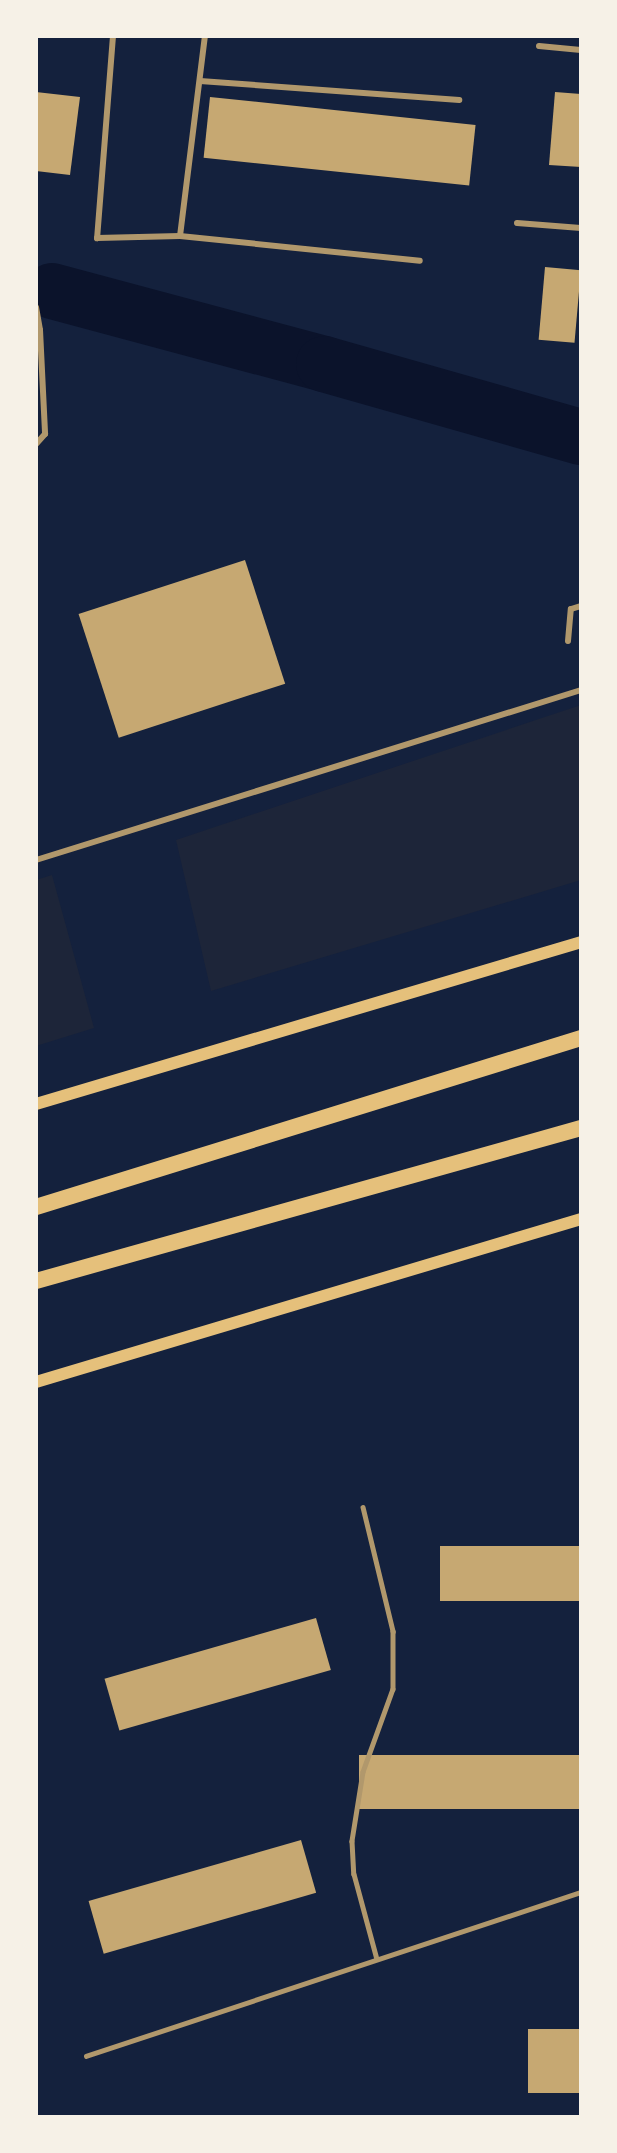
<!DOCTYPE html>
<style>
body{margin:0}
#map{position:relative;width:617px;height:2153px;overflow:hidden;background:#14213d;font-family:Roboto,sans-serif}
div>[style]{position:absolute}
.green>*{inset:0;background:#1d2539}
.river>*{height:56px;margin:-28px;padding:0 28px;transform-origin:28px;border-radius:28px;background:#0b132b}
.building>*{inset:0;background:#c6a872;transform-origin:0 0}
.service>*{height:4.5px;margin:-2.25px;padding:0 2.25px;transform-origin:2.25px;border-radius:2.25px;background:#b1986c}
.minor>*{height:6px;margin:-3px;padding:0 3px;transform-origin:3px;border-radius:3px;background:#b1986c}
.secondary>*{height:12px;margin:-6px;padding:0 6px;transform-origin:6px;border-radius:6px;background:#e5c07b}
.trunk>*{height:16px;margin:-8px;padding:0 8px;transform-origin:8px;border-radius:8px;background:#e5c07b}
span{translate:-50% -50%;white-space:nowrap;text-align:center;line-height:1.15;-webkit-text-stroke:4.5px #f6f1e7;paint-order:stroke}
.frame{position:absolute;inset:0;border:38px solid #f6f1e7;pointer-events:none}
</style>
<div id="map">
<div class="green">
<i style="clip-path:polygon(581px 705px,581px 880px,211px 991px,176px 840px)"></i>
<i style="clip-path:polygon(52px 875px,94px 1028px,36px 1046px,36px 880px)"></i>
</div>
<div class="river">
<i style="left:52px;top:291px;width:282px;rotate:15deg"></i>
<i style="left:324px;top:364px;width:267px;rotate:15.9deg"></i>
</div>
<div class="building">
<i style="clip-path:polygon(36px 92px,80px 97px,70px 175px,36px 171px)"></i>
<i style="clip-path:polygon(555px 92px,581px 94px,581px 167px,549px 165px)"></i>
<i style="left:210px;top:97px;width:267px;height:61px;rotate:6deg"></i>
<i style="left:545px;top:267px;width:36px;height:73px;rotate:5deg"></i>
<i style="left:245px;top:560px;width:130px;height:175px;rotate:72deg"></i>
<i style="left:581px;top:1546px;width:55px;height:141px;rotate:90deg"></i>
<i style="left:316px;top:1618px;width:54px;height:220px;rotate:74deg"></i>
<i style="left:581px;top:1755px;width:54px;height:222px;rotate:90deg"></i>
<i style="left:301px;top:1840px;width:55px;height:221px;rotate:74deg"></i>
<i style="left:528px;top:2029px;width:53px;height:64px"></i>
</div>
<div class="service">
<i style="left:363px;top:1507px;width:128px;rotate:76.4deg"></i>
<i style="left:393px;top:1631px;width:58px;rotate:90deg"></i>
<i style="left:393px;top:1689px;width:88px;rotate:109.9deg"></i>
<i style="left:363px;top:1772px;width:70px;rotate:99.1deg"></i>
<i style="left:352px;top:1841px;width:33px;rotate:87deg"></i>
<i style="left:354px;top:1874px;width:88px;rotate:74.9deg"></i>
<i style="left:86px;top:2056px;width:521px;rotate:-18.33deg"></i>
</div>
<div class="minor">
<i style="left:113px;top:36px;width:203px;rotate:94.5deg"></i>
<i style="left:97px;top:238px;width:83px;rotate:-1.4deg"></i>
<i style="left:180px;top:236px;width:202px;rotate:-82.9deg"></i>
<i style="left:539px;top:46px;width:42px;rotate:5.4deg"></i>
<i style="left:200px;top:81px;width:260px;rotate:4.2deg"></i>
<i style="left:517px;top:223px;width:64px;rotate:4.5deg"></i>
<i style="left:180px;top:236px;width:241px;rotate:5.9deg"></i>
<i style="left:36px;top:307px;width:23px;rotate:80deg"></i>
<i style="left:40px;top:330px;width:104px;rotate:87.2deg"></i>
<i style="left:45px;top:434px;width:13px;rotate:132deg"></i>
<i style="left:568px;top:641px;width:32px;rotate:-85deg"></i>
<i style="left:571px;top:609px;width:10px;rotate:-17deg"></i>
<i style="left:36px;top:860px;width:571px;rotate:-17.32deg"></i>
</div>
<div class="secondary">
<i style="left:36px;top:1104px;width:569px;rotate:-16.55deg"></i>
<i style="left:36px;top:1382px;width:569px;rotate:-16.65deg"></i>
</div>
<div class="trunk">
<i style="left:36px;top:1207px;width:571px;rotate:-17.23deg"></i>
<i style="left:36px;top:1281px;width:566px;rotate:-15.68deg"></i>
</div>
<div class="frame"></div>
</div>
